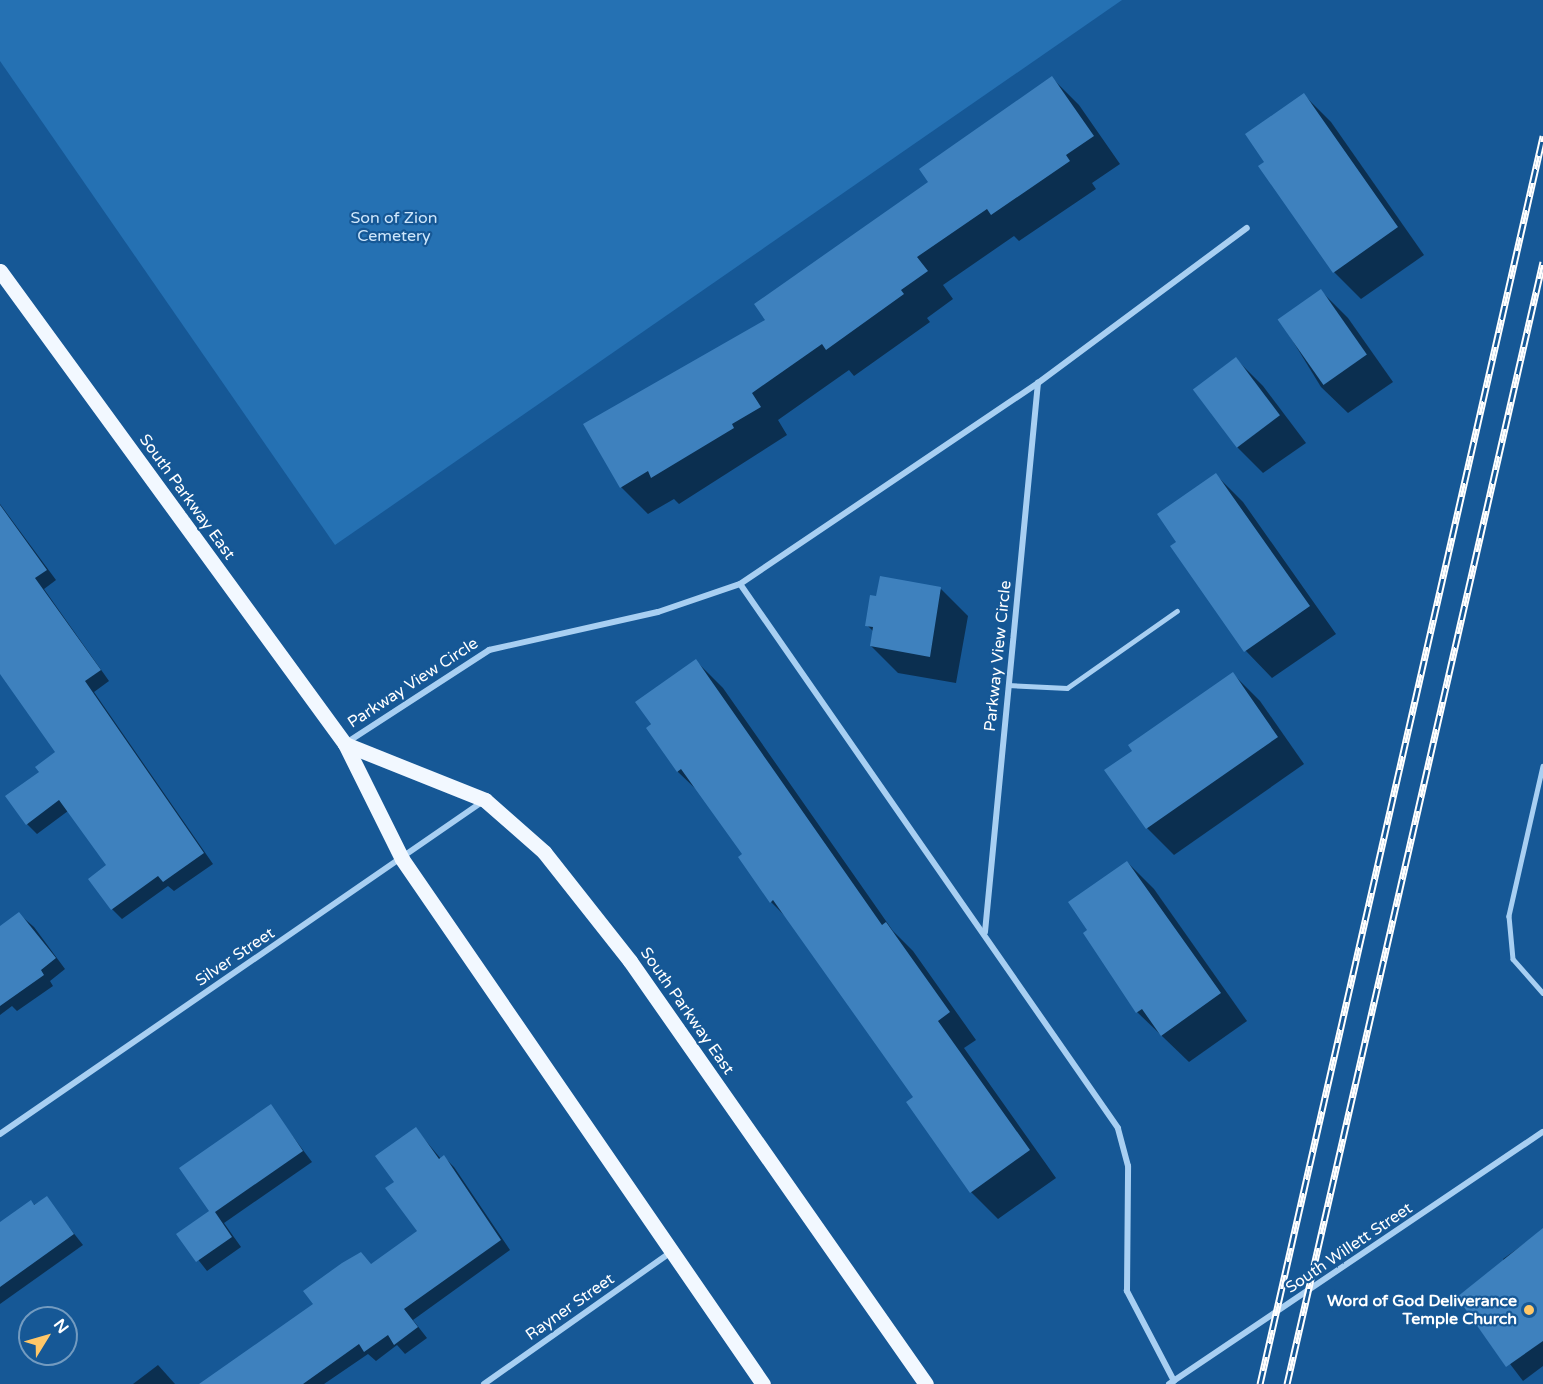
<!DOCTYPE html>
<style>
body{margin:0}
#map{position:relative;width:1543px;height:1384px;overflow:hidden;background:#165896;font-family:"Varela Round",sans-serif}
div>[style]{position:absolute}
.green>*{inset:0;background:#2571b3}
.shadow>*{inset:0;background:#0007}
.building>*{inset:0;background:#3e81be;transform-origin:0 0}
.lane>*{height:4.5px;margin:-2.25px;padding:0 2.25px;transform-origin:2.25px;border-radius:2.25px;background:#a8cff2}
.street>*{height:6px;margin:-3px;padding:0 3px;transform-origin:3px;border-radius:3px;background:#a8cff2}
.primary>*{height:15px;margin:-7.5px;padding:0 7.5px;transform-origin:7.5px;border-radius:7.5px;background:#f2f8ff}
.rail>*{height:7px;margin-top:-3.5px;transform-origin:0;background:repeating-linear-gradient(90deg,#165896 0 14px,#fff 0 28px);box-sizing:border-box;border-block:2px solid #fff}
.dots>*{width:16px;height:16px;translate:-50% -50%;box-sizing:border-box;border:3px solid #165896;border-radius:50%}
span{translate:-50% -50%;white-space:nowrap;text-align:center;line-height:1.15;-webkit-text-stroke:4.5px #165896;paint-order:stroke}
.park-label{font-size:16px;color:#cfe7fc}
.street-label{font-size:16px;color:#fff}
.poi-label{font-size:16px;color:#fff;font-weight:700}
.right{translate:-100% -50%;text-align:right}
.north{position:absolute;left:18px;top:1306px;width:60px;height:60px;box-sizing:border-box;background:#165896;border:2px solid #739bc0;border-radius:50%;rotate:53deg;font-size:16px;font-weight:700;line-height:24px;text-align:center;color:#fff}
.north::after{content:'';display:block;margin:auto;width:21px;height:27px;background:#ffc768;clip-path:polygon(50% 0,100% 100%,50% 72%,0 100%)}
</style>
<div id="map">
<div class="green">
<i style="clip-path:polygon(0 0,1122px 0,335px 545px,0 61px)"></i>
</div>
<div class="shadow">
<i style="clip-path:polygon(1052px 78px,1079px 105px,1120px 164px,1092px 183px,1096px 189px,1019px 241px,1014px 236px,943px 285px,953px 299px,927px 318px,930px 322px,854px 376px,849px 370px,778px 420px,787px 435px,679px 504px,674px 499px,648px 514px,621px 487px,767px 320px)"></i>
<i style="clip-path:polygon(1304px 95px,1331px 122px,1424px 255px,1361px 299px,1334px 272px,1267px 162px)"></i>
<i style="clip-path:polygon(1321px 291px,1348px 318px,1393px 382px,1348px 413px,1321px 387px,1280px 320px)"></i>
<i style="clip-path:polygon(1236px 359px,1263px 386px,1306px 443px,1263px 473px,1236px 446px)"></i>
<i style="clip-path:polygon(1216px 475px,1243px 502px,1336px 634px,1272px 678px,1246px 651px,1172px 547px,1178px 542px)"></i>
<i style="clip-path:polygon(0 504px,56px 580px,44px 589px,109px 681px,94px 692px,213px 864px,174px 891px,168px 886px,122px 919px,112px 909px,108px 866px,68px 811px,37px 834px,27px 824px,41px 772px,57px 753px,0 671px)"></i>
<i style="clip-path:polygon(941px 589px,968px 616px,956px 683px,898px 673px,871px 646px,873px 631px,867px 625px)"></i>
<i style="clip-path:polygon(696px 661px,723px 688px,893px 931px,913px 951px,976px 1040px,964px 1048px,1056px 1178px,998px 1219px,971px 1192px,915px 1098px,790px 921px,771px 902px,744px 855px,701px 794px,678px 772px,648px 728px)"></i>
<i style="clip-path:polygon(1233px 674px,1260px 701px,1304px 764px,1174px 855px,1147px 828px,1135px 751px)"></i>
<i style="clip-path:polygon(1127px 862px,1154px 889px,1247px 1021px,1189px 1062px,1137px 1012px,1089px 930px)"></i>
<i style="clip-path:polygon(19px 914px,34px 927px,65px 969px,50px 981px,53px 986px,17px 1011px,12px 1006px,0 1015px,0 927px)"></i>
<i style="clip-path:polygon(270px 1106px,312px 1162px,224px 1223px,241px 1247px,207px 1271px,178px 1234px,211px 1211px)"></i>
<i style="clip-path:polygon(416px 1129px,441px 1159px,444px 1157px,454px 1167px,510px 1250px,413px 1320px,427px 1338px,405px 1354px,397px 1345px,376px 1361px,368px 1354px,324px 1384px,202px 1384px,419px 1232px,396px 1182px)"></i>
<i style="clip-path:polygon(46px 1198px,83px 1245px,0 1304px,0 1224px)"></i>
<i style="clip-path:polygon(1539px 1233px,1543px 1238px,1543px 1366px,1523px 1381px,1459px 1297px,1506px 1264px,1503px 1259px)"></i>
<i style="clip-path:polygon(158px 1365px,175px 1384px,133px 1384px)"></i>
</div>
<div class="building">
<i style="clip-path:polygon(1052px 76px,1094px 136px,1066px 155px,1070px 161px,991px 215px,987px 209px,917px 257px,928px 271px,901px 290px,904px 294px,826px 350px,822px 344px,752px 393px,761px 407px,732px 424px,734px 428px,651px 478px,648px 471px,620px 488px,583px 424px,765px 320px,754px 304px,928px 182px,919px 169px)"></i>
<i style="clip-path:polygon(1304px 93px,1398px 227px,1333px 273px,1258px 166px,1264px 162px,1245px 134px)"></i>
<i style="left:1321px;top:289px;width:80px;height:53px;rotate:55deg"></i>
<i style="left:1236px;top:357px;width:73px;height:54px;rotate:53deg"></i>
<i style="clip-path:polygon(1216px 473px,1310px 606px,1244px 652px,1170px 546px,1176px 542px,1157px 514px)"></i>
<i style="clip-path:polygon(0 505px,47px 570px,35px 578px,101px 670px,85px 681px,204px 853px,163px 882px,158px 876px,111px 910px,88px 879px,106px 865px,59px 800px,26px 825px,5px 796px,39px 772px,35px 767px,55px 752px,0 674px)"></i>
<i style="clip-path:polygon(880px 576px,941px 587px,930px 657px,870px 646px,873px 627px,865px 626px,870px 595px,876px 596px)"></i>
<i style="clip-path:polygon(696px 659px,882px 925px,886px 922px,950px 1012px,938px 1021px,1030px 1150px,970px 1193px,906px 1102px,913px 1097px,773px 900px,770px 903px,738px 857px,742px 854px,681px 769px,677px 772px,646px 728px,651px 724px,635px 702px)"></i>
<i style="clip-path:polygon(1233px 672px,1278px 737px,1146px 829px,1104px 770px,1132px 751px,1128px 745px)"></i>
<i style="clip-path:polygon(1127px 861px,1221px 993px,1161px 1036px,1142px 1009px,1136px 1013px,1083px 933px,1087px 930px,1068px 902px)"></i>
<i style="clip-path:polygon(19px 912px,56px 958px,41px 970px,44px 975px,0 1006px,0 926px)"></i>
<i style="clip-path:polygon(271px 1104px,303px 1151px,215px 1212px,232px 1237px,196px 1262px,176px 1234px,209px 1211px,179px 1168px)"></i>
<i style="clip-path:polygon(416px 1127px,439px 1159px,444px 1155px,501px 1240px,404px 1309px,418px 1327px,394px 1345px,388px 1335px,364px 1352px,359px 1344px,303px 1384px,199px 1384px,313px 1304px,303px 1291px,342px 1263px,361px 1252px,371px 1264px,417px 1231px,385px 1188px,394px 1182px,375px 1156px)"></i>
<i style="clip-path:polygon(47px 1196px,74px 1234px,0 1287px,0 1222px,31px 1200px,34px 1205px)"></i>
<i style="clip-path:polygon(1543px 1228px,1543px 1341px,1506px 1367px,1457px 1297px)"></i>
</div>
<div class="lane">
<i style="left:1008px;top:685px;width:59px;rotate:2.9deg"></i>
<i style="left:1067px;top:688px;width:134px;rotate:-35deg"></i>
<i style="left:1543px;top:766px;width:154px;rotate:102.8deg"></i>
<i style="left:1509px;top:916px;width:43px;rotate:84.7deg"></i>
<i style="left:1513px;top:959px;width:45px;rotate:48.6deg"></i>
</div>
<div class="street">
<i style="left:346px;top:743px;width:171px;rotate:-33deg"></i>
<i style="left:489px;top:650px;width:173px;rotate:-12.7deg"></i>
<i style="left:658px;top:612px;width:87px;rotate:-18.9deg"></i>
<i style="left:985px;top:932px;width:552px;rotate:-84.49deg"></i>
<i style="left:0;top:1134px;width:585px;rotate:-34.56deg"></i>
<i style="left:1174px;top:1381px;width:102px;rotate:-117.6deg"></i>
<i style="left:1127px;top:1291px;width:125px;rotate:-89.5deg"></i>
<i style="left:1128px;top:1166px;width:39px;rotate:-105deg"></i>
<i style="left:1118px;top:1128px;width:662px;rotate:-124.79deg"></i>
<i style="left:740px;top:584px;width:359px;rotate:-34deg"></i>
<i style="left:1038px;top:383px;width:260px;rotate:-36.6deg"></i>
<i style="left:484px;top:1384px;width:229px;rotate:-35.2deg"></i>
<i style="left:1169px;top:1384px;width:451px;rotate:-34deg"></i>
</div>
<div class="primary">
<i style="left:0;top:271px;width:585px;rotate:53.89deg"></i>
<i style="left:345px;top:744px;width:128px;rotate:63.6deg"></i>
<i style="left:402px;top:859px;width:637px;rotate:55.49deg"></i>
<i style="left:345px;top:744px;width:151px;rotate:21.8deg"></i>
<i style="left:485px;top:800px;width:79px;rotate:41.4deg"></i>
<i style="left:544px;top:852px;width:139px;rotate:51.7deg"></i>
<i style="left:630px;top:961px;width:516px;rotate:55.02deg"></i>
</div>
<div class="rail">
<i style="left:1260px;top:1384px;width:1280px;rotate:-77.22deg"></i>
<i style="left:1287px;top:1384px;width:1151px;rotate:-77.15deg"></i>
</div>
<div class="dots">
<i style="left:1529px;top:1310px;background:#ffc768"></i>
</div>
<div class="park-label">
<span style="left:394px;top:227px">Son of Zion<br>Cemetery</span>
</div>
<div class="street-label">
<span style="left:187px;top:497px;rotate:54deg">South Parkway East</span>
<span style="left:998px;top:656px;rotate:-84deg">Parkway View Circle</span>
<span style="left:413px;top:683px;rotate:-33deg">Parkway View Circle</span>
<span style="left:235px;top:957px;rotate:-34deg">Silver Street</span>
<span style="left:687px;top:1011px;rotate:55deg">South Parkway East</span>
<span style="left:1349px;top:1248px;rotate:-34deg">South Willett Street</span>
<span style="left:570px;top:1307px;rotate:-35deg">Rayner Street</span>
</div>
<div class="poi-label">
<span class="right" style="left:1517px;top:1310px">Word of God Deliverance<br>Temple Church</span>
</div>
<div class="north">N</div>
</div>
